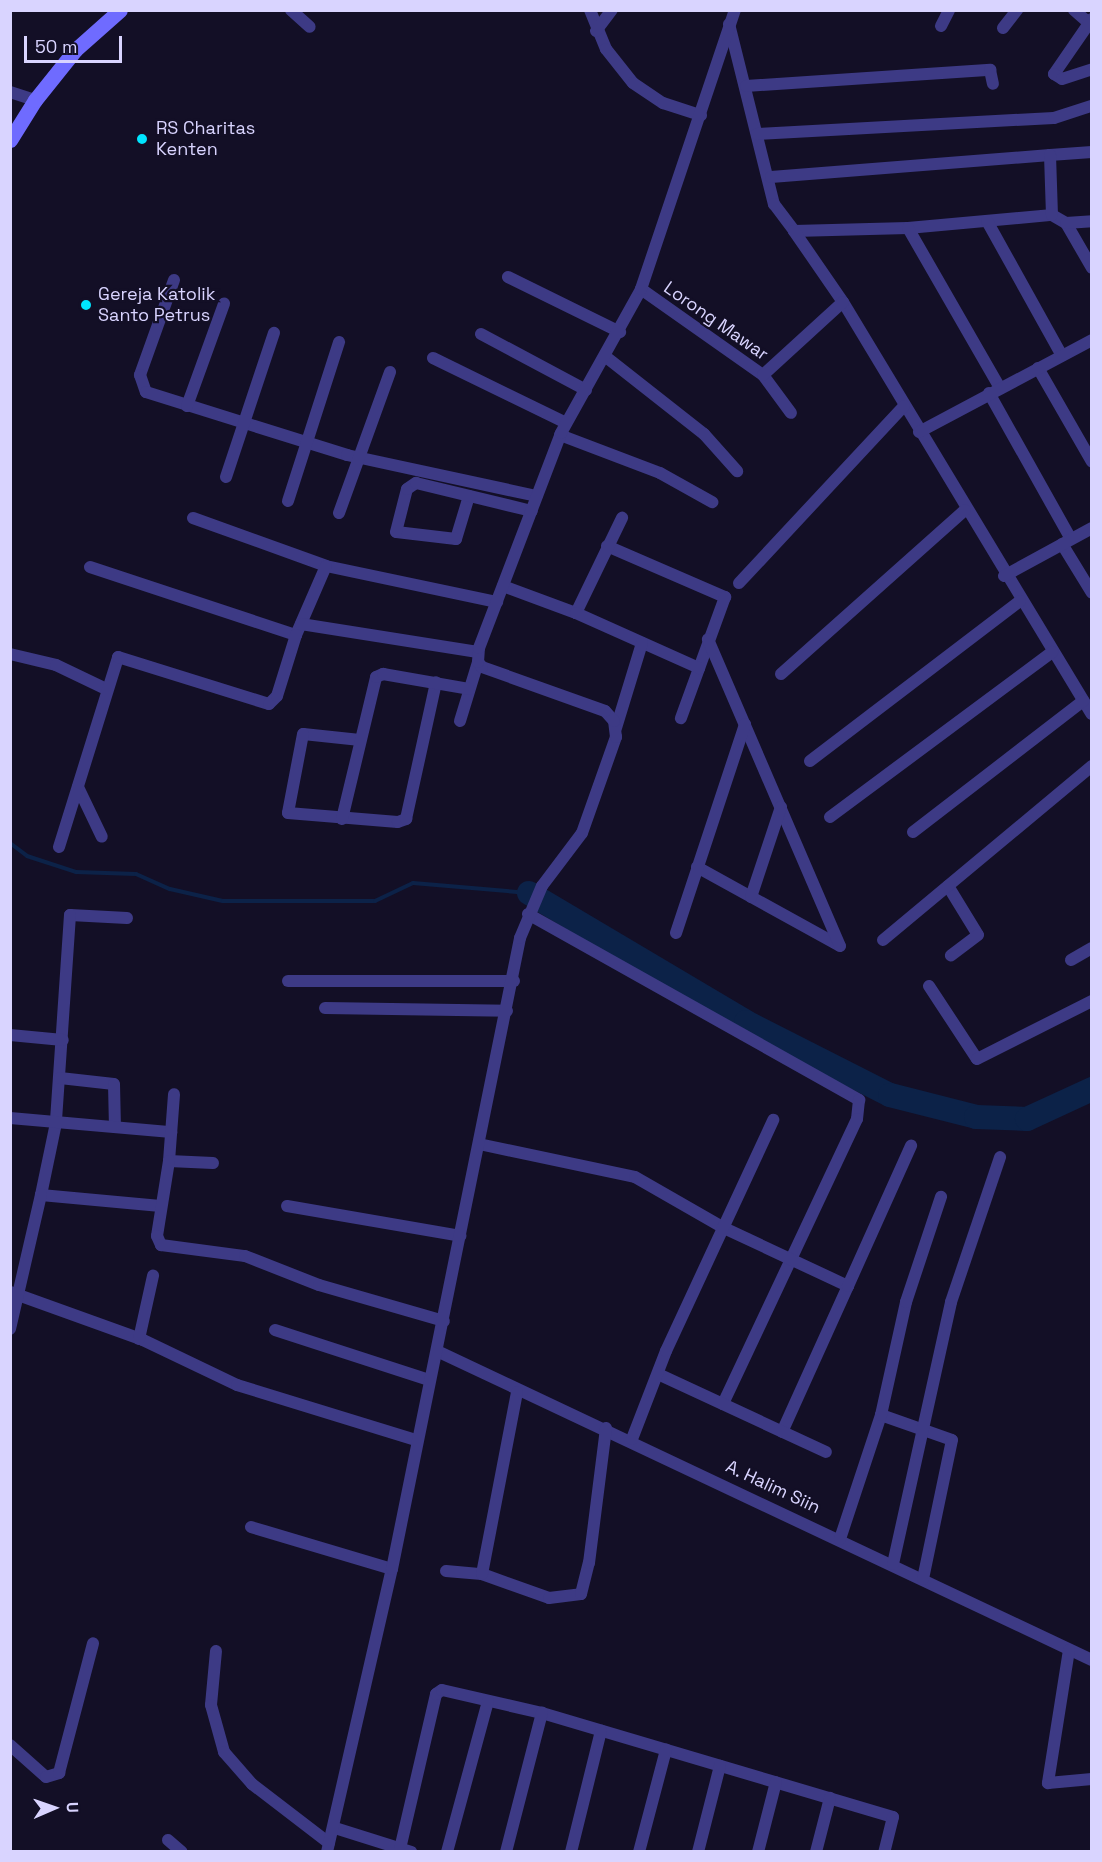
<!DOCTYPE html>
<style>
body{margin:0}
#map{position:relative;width:1102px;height:1862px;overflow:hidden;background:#130f26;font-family:"Space Grotesk",sans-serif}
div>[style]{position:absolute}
.stream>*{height:4px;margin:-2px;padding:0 2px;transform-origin:2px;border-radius:2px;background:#0c2248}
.river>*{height:24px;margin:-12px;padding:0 12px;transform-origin:12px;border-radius:12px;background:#0c2248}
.street>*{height:12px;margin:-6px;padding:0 6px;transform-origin:6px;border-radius:6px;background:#3d3a85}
.secondary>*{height:15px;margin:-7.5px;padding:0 7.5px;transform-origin:7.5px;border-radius:7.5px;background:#6f6bff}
.dots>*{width:16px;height:16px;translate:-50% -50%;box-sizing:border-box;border:3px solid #130f26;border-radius:50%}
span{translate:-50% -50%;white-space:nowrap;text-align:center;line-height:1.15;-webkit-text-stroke:4.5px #130f26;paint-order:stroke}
.poi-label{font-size:18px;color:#d9d4ff}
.left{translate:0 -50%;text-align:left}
.street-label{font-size:18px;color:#d9d4ff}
.frame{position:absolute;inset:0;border:12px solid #d9d4ff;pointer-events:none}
.north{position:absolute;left:24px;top:1778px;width:60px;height:60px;-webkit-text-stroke:4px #130f26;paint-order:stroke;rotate:88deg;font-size:16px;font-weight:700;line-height:24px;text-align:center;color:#d9d4ff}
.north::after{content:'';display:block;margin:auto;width:21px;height:27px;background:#d9d4ff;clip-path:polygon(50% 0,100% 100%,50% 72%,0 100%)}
.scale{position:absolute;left:24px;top:36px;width:98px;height:27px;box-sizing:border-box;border:3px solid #d9d4ff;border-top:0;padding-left:8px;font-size:18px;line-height:21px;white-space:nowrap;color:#d9d4ff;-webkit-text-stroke:4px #130f26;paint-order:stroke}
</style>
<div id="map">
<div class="stream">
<i style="left:10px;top:843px;width:21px;rotate:37deg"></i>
<i style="left:27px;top:856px;width:52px;rotate:18.1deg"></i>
<i style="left:76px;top:872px;width:60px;rotate:1.9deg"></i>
<i style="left:136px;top:874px;width:37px;rotate:24deg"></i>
<i style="left:170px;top:889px;width:54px;rotate:12.8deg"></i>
<i style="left:223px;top:901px;width:152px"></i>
<i style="left:375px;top:901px;width:42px;rotate:-25.3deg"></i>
<i style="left:413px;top:883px;width:116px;rotate:4.9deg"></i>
</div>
<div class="river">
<i style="left:529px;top:893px;width:252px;rotate:30.7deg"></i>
<i style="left:746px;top:1022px;width:161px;rotate:26.9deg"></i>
<i style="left:890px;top:1095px;width:89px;rotate:14.3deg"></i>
<i style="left:976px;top:1117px;width:51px;rotate:2.2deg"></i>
<i style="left:1027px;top:1119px;width:72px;rotate:-24.8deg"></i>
</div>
<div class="street">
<i style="left:291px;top:10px;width:25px;rotate:42deg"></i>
<i style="left:590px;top:10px;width:42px;rotate:67.7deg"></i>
<i style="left:606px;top:49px;width:43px;rotate:51.5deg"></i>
<i style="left:633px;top:83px;width:36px;rotate:34deg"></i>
<i style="left:663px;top:103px;width:40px;rotate:18deg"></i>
<i style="left:1074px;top:10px;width:20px;rotate:41deg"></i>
<i style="left:1092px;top:19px;width:67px;rotate:124.6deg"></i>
<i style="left:1054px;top:74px;width:9px;rotate:32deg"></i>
<i style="left:1062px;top:79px;width:32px;rotate:-18deg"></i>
<i style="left:729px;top:24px;width:186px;rotate:76deg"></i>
<i style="left:774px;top:204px;width:34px;rotate:53deg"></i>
<i style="left:794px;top:231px;width:114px;rotate:-1.5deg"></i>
<i style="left:908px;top:228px;width:145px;rotate:-5.2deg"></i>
<i style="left:1052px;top:215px;width:16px;rotate:30deg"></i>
<i style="left:1066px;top:223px;width:52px;rotate:60deg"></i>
<i style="left:941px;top:26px;width:18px;rotate:-63deg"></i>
<i style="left:1003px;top:28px;width:23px;rotate:-52deg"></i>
<i style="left:596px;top:31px;width:26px;rotate:-53deg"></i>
<i style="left:746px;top:86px;width:245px;rotate:-3.8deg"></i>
<i style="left:990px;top:70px;width:14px;rotate:78deg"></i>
<i style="left:10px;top:92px;width:26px;rotate:18deg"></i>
<i style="left:757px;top:134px;width:297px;rotate:-3.1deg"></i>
<i style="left:1054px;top:118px;width:40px;rotate:-18deg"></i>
<i style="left:1050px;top:155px;width:42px;rotate:-4.1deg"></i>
<i style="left:771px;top:177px;width:280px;rotate:-4.5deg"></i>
<i style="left:1050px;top:155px;width:60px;rotate:88.1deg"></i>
<i style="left:987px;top:221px;width:154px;rotate:60.9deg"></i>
<i style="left:1066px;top:223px;width:26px;rotate:-4deg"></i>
<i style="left:908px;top:228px;width:185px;rotate:60.1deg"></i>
<i style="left:794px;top:231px;width:86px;rotate:55.4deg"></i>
<i style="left:843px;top:302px;width:481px;rotate:58.9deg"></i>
<i style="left:508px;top:277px;width:125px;rotate:26.2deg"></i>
<i style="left:174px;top:280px;width:101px;rotate:109.7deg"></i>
<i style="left:140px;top:375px;width:18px;rotate:71deg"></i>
<i style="left:146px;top:392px;width:211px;rotate:17.4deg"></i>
<i style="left:347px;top:455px;width:194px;rotate:12.2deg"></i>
<i style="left:641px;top:289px;width:149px;rotate:35.2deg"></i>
<i style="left:763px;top:375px;width:47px;rotate:53.6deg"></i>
<i style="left:481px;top:334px;width:119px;rotate:28.1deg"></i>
<i style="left:606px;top:357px;width:125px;rotate:38.2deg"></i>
<i style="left:704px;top:434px;width:50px;rotate:48.3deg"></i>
<i style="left:433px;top:358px;width:148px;rotate:26deg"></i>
<i style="left:1038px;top:368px;width:108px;rotate:60.1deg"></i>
<i style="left:763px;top:375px;width:108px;rotate:-42.4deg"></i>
<i style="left:989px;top:393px;width:167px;rotate:60.7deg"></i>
<i style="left:187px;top:406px;width:109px;rotate:-70.1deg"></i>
<i style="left:919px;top:432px;width:196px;rotate:-28deg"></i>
<i style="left:560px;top:435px;width:107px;rotate:20.8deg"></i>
<i style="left:660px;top:473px;width:60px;rotate:29.1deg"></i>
<i style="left:226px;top:477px;width:152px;rotate:-71.6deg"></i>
<i style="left:469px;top:496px;width:45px;rotate:106.8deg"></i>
<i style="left:456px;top:539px;width:60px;rotate:-173.3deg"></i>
<i style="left:396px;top:532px;width:44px;rotate:-75.7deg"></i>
<i style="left:407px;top:489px;width:11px;rotate:-34deg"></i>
<i style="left:416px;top:483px;width:119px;rotate:13.6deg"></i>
<i style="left:288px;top:501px;width:167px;rotate:-72.2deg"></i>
<i style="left:339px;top:513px;width:150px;rotate:-70.1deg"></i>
<i style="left:193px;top:518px;width:141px;rotate:19.8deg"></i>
<i style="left:326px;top:566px;width:175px;rotate:11.9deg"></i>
<i style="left:1062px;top:544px;width:57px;rotate:58.5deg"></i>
<i style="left:607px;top:546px;width:129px;rotate:23.4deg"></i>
<i style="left:725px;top:597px;width:129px;rotate:110deg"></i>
<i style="left:90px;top:567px;width:217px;rotate:18.3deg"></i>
<i style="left:296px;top:635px;width:75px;rotate:-66.5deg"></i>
<i style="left:1004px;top:576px;width:100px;rotate:-28.6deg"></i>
<i style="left:739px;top:583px;width:242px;rotate:-47deg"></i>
<i style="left:503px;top:586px;width:78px;rotate:20.3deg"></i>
<i style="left:576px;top:613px;width:106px;rotate:-64.2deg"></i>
<i style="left:576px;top:613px;width:135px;rotate:24.1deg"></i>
<i style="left:301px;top:624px;width:179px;rotate:9deg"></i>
<i style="left:10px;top:654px;width:47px;rotate:13.4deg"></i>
<i style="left:56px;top:665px;width:55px;rotate:25.6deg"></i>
<i style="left:781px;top:674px;width:246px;rotate:-41.7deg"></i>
<i style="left:460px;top:721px;width:62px;rotate:-73deg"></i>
<i style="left:616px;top:728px;width:89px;rotate:-73deg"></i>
<i style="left:360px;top:740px;width:57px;rotate:-174deg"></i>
<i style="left:303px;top:734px;width:80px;rotate:100.8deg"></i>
<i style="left:288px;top:813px;width:110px;rotate:4.7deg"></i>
<i style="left:398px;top:822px;width:9px;rotate:-21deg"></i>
<i style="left:406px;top:819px;width:140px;rotate:-77.6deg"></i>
<i style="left:810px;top:761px;width:264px;rotate:-37.3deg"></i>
<i style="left:78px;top:787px;width:55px;rotate:64.4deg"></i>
<i style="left:830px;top:817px;width:277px;rotate:-36.6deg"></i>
<i style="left:342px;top:819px;width:146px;rotate:-76.5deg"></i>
<i style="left:376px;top:677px;width:8px;rotate:-23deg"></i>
<i style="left:383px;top:674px;width:87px;rotate:9.9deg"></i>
<i style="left:913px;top:832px;width:215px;rotate:-37.6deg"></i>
<i style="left:59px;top:847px;width:199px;rotate:-72.7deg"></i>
<i style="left:118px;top:657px;width:158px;rotate:17.3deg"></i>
<i style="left:269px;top:704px;width:11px;rotate:-45deg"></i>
<i style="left:277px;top:696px;width:64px;rotate:-72.7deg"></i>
<i style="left:697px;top:867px;width:163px;rotate:28.9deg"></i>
<i style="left:840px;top:946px;width:334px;rotate:-113.3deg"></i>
<i style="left:948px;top:886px;width:57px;rotate:58.5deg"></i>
<i style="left:978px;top:935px;width:34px;rotate:143deg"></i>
<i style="left:751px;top:897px;width:95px;rotate:-71.6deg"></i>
<i style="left:528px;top:914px;width:380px;rotate:29.3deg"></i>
<i style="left:859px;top:1100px;width:19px;rotate:96deg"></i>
<i style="left:857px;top:1119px;width:315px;rotate:115.2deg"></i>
<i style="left:127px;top:918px;width:57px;rotate:-177deg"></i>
<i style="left:70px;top:915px;width:208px;rotate:93.9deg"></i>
<i style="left:56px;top:1123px;width:74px;rotate:101.8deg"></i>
<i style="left:41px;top:1195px;width:120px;rotate:5.3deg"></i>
<i style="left:676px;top:933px;width:220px;rotate:-71.7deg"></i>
<i style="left:883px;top:940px;width:272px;rotate:-39.8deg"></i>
<i style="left:1071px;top:960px;width:24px;rotate:-30deg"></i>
<i style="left:288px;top:981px;width:226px"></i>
<i style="left:929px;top:986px;width:87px;rotate:56.7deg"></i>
<i style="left:977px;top:1059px;width:129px;rotate:-26.8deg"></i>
<i style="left:325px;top:1008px;width:182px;rotate:0.9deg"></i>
<i style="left:10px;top:1035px;width:53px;rotate:5.4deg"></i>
<i style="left:60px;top:1078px;width:54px;rotate:6.3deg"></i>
<i style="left:114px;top:1084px;width:43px;rotate:88.7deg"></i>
<i style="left:10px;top:1118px;width:162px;rotate:5deg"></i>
<i style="left:479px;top:1144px;width:159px;rotate:11.9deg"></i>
<i style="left:635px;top:1177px;width:103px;rotate:29.8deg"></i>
<i style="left:724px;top:1228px;width:137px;rotate:25.1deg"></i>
<i style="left:848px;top:1286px;width:160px;rotate:114.3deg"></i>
<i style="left:169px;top:1161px;width:67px;rotate:-85.7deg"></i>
<i style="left:213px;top:1163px;width:44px;rotate:-177.4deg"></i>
<i style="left:169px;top:1161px;width:76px;rotate:99.1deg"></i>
<i style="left:157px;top:1236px;width:10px;rotate:66deg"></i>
<i style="left:161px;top:1245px;width:85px;rotate:7.5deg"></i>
<i style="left:245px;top:1256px;width:79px;rotate:21.4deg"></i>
<i style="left:319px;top:1285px;width:130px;rotate:16.1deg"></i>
<i style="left:287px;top:1206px;width:176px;rotate:9.8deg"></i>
<i style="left:848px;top:1286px;width:154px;rotate:-65.8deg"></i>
<i style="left:10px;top:1292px;width:141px;rotate:19.8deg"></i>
<i style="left:143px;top:1340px;width:104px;rotate:25.6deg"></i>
<i style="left:237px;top:1385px;width:187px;rotate:17.1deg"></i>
<i style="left:10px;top:1329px;width:138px;rotate:-77deg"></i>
<i style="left:275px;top:1330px;width:162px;rotate:18deg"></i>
<i style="left:139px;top:1339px;width:65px;rotate:-77.5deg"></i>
<i style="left:437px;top:1351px;width:724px;rotate:25.26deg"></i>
<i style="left:658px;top:1374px;width:185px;rotate:24.9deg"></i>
<i style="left:881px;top:1415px;width:75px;rotate:19.4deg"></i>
<i style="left:952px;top:1440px;width:142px;rotate:101.8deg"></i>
<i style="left:632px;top:1439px;width:94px;rotate:-68.9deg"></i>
<i style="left:666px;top:1351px;width:255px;rotate:-65.1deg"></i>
<i style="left:251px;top:1527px;width:147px;rotate:16.6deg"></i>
<i style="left:840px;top:1539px;width:131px;rotate:-71.7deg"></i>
<i style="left:881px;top:1415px;width:116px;rotate:-77.5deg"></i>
<i style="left:906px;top:1302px;width:111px;rotate:-71.6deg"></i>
<i style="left:893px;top:1564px;width:268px;rotate:-77.5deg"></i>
<i style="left:951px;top:1302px;width:153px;rotate:-71.3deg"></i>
<i style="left:446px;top:1571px;width:36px;rotate:5deg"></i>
<i style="left:482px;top:1574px;width:71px;rotate:19.7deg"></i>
<i style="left:549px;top:1598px;width:32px;rotate:-7deg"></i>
<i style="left:581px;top:1594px;width:32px;rotate:-76deg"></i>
<i style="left:589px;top:1563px;width:136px;rotate:-82.8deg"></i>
<i style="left:482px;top:1574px;width:185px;rotate:-79.1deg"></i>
<i style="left:1069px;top:1650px;width:135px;rotate:99deg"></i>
<i style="left:1048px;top:1783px;width:44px;rotate:-5.2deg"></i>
<i style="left:216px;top:1651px;width:54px;rotate:95.3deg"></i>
<i style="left:211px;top:1705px;width:49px;rotate:74.5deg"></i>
<i style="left:224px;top:1752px;width:43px;rotate:48.8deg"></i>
<i style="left:252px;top:1784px;width:97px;rotate:37.5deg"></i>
<i style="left:10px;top:1745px;width:48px;rotate:41.6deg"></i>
<i style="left:46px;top:1777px;width:14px;rotate:-17deg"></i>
<i style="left:59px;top:1773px;width:134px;rotate:-75.3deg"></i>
<i style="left:335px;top:1828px;width:80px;rotate:17.5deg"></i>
<i style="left:168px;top:1840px;width:18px;rotate:41deg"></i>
<i style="left:400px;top:1849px;width:159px;rotate:-76.9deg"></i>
<i style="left:436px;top:1694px;width:7px;rotate:-34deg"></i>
<i style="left:442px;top:1690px;width:103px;rotate:13deg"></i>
<i style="left:542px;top:1713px;width:366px;rotate:16.5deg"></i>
<i style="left:893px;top:1817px;width:36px;rotate:104deg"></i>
<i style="left:327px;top:1852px;width:290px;rotate:-77.1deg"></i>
<i style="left:392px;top:1569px;width:644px;rotate:-78.53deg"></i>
<i style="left:520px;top:938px;width:56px;rotate:-67.1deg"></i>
<i style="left:542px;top:886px;width:66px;rotate:-53deg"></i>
<i style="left:582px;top:833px;width:102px;rotate:-70.5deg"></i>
<i style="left:616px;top:737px;width:16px;rotate:-97deg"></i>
<i style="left:614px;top:721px;width:13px;rotate:-132deg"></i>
<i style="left:605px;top:711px;width:131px;rotate:-160.3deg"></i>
<i style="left:482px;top:667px;width:6px;rotate:-129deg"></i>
<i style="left:478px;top:662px;width:14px;rotate:-86deg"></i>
<i style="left:479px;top:648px;width:230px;rotate:-69.1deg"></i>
<i style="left:561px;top:433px;width:165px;rotate:-60.9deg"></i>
<i style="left:641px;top:289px;width:294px;rotate:-71.4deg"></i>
<i style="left:447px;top:1852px;width:156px;rotate:-74.8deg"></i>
<i style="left:506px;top:1852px;width:144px;rotate:-75.5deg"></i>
<i style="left:571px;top:1852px;width:125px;rotate:-76.1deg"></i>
<i style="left:639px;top:1852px;width:106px;rotate:-75.2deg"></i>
<i style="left:698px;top:1852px;width:89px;rotate:-75.7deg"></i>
<i style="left:758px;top:1852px;width:72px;rotate:-75.6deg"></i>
<i style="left:816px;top:1852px;width:56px;rotate:-75.5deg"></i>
</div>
<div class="secondary">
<i style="left:10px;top:140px;width:47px;rotate:-58deg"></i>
<i style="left:35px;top:100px;width:64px;rotate:-51.3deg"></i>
<i style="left:75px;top:50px;width:60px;rotate:-41.6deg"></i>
</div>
<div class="dots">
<i style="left:142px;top:139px;background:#00e5ff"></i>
<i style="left:86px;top:305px;background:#00e5ff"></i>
</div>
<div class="poi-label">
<span class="left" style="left:156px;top:139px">RS Charitas<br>Kenten</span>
<span class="left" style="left:98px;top:305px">Gereja Katolik<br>Santo Petrus</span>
</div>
<div class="street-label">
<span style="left:716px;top:321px;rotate:35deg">Lorong Mawar</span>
<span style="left:773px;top:1487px;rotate:25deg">A. Halim Siin</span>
</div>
<div class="frame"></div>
<div class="north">U</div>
<div class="scale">50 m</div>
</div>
